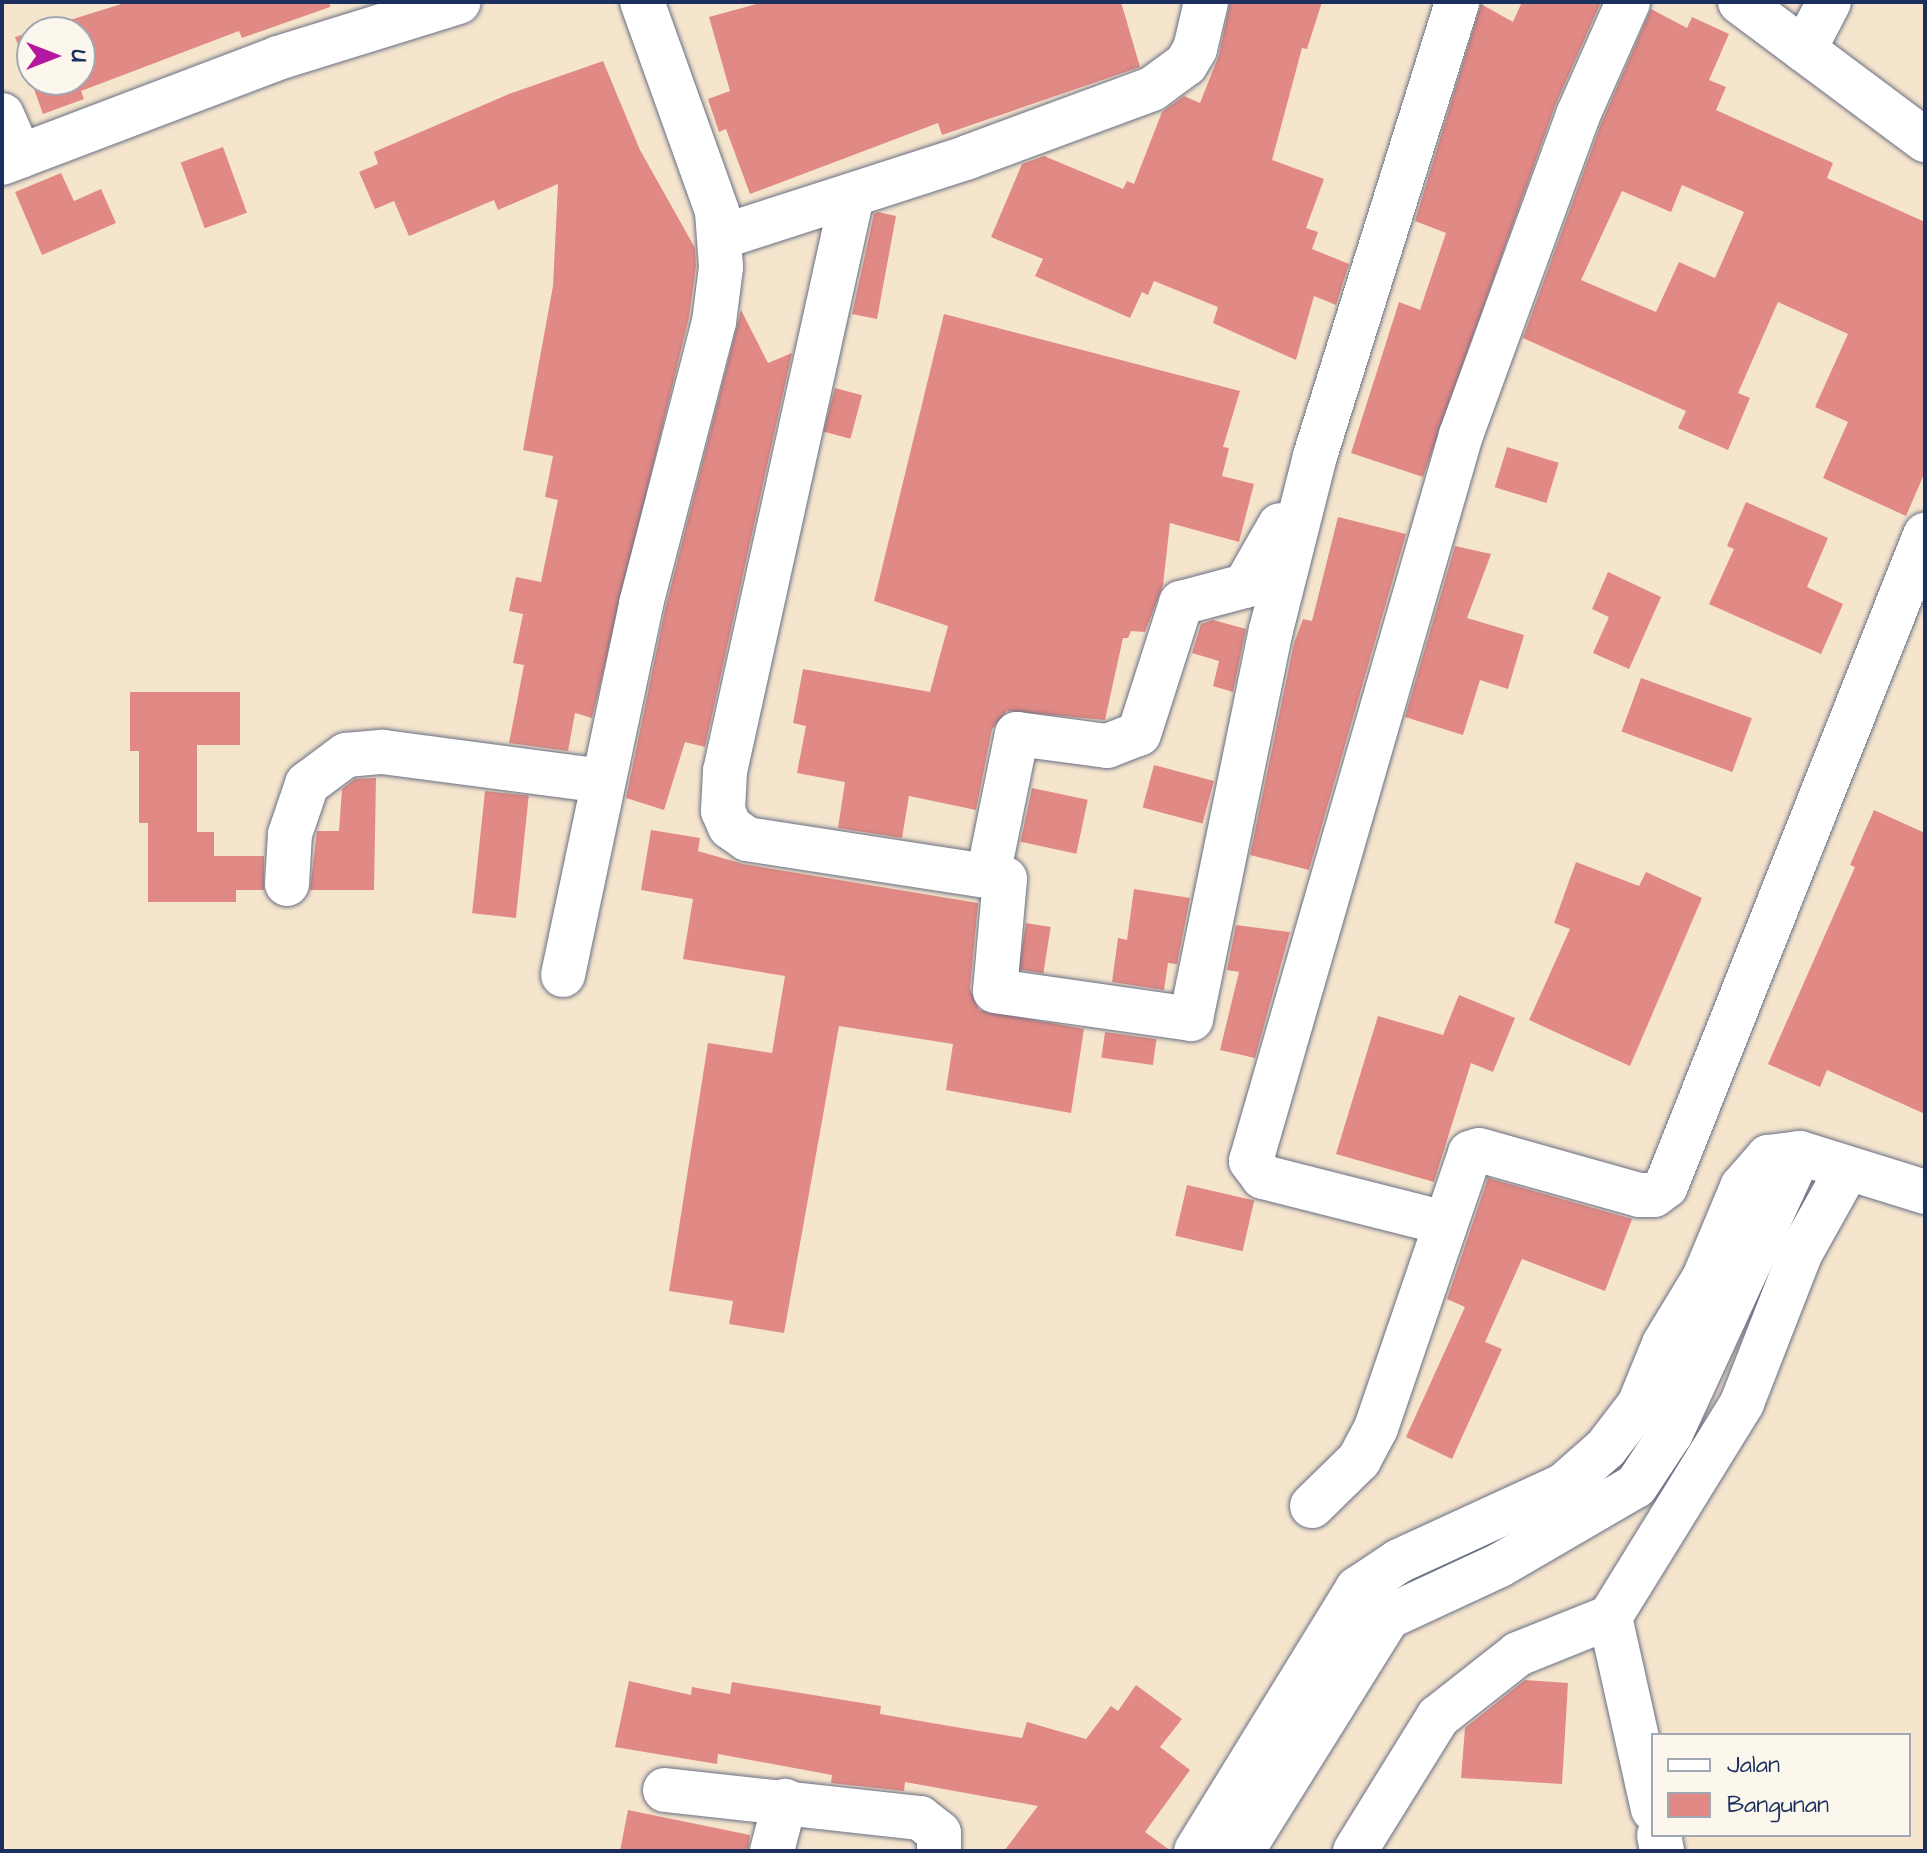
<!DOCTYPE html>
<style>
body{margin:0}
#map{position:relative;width:1927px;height:1853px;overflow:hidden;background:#f6e5cd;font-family:"Architects Daughter",sans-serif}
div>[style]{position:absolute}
.building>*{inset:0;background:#e18984;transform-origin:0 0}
.roads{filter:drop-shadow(0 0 2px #686f85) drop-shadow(0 0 2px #686f85)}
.minor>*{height:44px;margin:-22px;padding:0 22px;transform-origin:22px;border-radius:22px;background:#fff}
span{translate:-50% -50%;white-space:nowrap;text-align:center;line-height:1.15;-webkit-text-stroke:6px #fbf7ec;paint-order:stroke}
.frame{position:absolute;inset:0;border:4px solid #1b2f5e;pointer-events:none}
.legend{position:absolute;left:1651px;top:1733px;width:260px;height:104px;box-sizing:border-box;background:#fbf7ec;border:2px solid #a1a7b3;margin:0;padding:10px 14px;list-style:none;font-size:24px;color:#1b2f5e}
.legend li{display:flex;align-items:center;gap:16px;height:40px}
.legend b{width:40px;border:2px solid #a1a7b3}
.north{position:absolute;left:16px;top:16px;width:80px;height:80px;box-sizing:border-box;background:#fbf7ec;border:2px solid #a1a7b3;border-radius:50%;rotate:90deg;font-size:22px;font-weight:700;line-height:32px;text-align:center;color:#1b2f5e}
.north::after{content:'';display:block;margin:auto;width:28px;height:36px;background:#b5179e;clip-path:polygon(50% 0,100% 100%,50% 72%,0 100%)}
</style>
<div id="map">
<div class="building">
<i style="clip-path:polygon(evenodd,128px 2px,330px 2px,330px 7px,242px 38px,239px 31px,81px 91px,84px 99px,43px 114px,15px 37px,128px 2px,32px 32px,80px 32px,80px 80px,32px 80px,32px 32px)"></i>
<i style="clip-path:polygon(764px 2px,1121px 2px,1140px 67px,942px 135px,938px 123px,750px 194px,726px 129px,719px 132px,708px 99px,730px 91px,709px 17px)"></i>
<i style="clip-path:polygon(1230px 2px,1322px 2px,1307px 49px,1302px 48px,1272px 160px,1324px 179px,1306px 228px,1318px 232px,1312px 249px,1349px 264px,1336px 305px,1314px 296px,1296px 360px,1213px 323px,1218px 307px,1154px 281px,1148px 295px,1142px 292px,1130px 318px,1035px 276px,1043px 259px,991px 237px,1022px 164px,1044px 156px,1123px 189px,1127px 181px,1134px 184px,1162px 112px,1184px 96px,1200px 103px,1219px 55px)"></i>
<i style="clip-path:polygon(1522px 2px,1601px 2px,1555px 106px,1423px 477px,1351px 453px,1399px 302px,1420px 310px,1446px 233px,1415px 221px,1481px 4px,1513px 22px)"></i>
<i style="clip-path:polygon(evenodd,1651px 9px,1687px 28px,1692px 17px,1729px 34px,1709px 80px,1726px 87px,1716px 110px,1833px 163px,1827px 178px,1925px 222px,1925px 472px,1906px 516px,1823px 478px,1848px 422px,1815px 407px,1848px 334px,1778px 302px,1738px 393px,1750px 398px,1728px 450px,1678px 428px,1686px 411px,1523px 338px,1601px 124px,1651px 9px,1682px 185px,1744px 212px,1715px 278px,1679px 262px,1656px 312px,1581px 280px,1622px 191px,1671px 212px,1682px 185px)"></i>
<i style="clip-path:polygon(603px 61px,640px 150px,695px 248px,696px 266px,689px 317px,592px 718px,575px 713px,568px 751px,509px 743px,524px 665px,513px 663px,523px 614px,509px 611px,516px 577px,541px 582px,558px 500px,545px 497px,553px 456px,523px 450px,553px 286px,558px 184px,498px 210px,494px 200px,409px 236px,394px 201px,375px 209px,359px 172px,378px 164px,374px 152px,509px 94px)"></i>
<i style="left:223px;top:147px;width:70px;height:45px;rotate:70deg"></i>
<i style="clip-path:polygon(61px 173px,74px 201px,101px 189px,116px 223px,42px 255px,15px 192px)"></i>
<i style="clip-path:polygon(878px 212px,896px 216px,877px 319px,852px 314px,874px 214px)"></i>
<i style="clip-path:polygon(741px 310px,768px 363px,792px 353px,705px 747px,685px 742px,664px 810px,626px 798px,665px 610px)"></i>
<i style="clip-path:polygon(944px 314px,1240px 391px,1223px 447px,1229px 448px,1222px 476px,1254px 484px,1239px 542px,1170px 523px,1163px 585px,1145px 632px,1131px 631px,1128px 638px,1123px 638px,1105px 720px,1007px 711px,992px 729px,976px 810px,909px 796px,902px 838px,838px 828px,845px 782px,797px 773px,806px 726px,793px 723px,803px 669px,930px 692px,948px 626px,874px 601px)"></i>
<i style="left:835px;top:388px;width:28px;height:45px;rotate:15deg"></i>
<i style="left:1507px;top:447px;width:54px;height:42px;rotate:17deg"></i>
<i style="clip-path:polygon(1746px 502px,1828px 538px,1807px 587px,1843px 604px,1821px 654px,1709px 604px,1734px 549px,1727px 546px)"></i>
<i style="clip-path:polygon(1338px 517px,1406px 534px,1309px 870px,1250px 855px,1294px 643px,1303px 619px,1312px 621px)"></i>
<i style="clip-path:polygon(1455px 546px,1491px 554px,1467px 618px,1524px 635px,1508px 689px,1480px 680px,1463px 735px,1405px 717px)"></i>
<i style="clip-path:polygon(1608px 572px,1661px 597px,1629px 669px,1593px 653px,1609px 617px,1592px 609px)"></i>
<i style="clip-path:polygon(1213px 620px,1246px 629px,1233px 692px,1213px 686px,1219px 661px,1192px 653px,1201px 624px)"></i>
<i style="left:1641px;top:678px;width:118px;height:57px;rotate:20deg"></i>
<i style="clip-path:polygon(130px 692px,240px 692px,240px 745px,197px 745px,197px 832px,214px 832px,214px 856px,264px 856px,264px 890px,236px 890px,236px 902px,148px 902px,148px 823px,139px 823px,139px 751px,130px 751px)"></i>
<i style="left:1154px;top:765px;width:62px;height:44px;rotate:15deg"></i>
<i style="clip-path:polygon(376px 778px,374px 890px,310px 890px,317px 831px,339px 831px,342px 789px,355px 779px)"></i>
<i style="left:1032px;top:788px;width:57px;height:55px;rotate:12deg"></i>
<i style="left:485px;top:791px;width:44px;height:123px;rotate:6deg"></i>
<i style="clip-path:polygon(1874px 810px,1925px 833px,1925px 1114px,1827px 1070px,1820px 1087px,1768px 1064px,1855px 867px,1850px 865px)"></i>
<i style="clip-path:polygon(651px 830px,700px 838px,698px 851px,743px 864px,978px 903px,970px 989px,979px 1010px,1084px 1029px,1071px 1113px,946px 1090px,953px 1044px,839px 1026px,784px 1333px,729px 1324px,733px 1301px,669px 1291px,708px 1043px,772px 1053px,785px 976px,683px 959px,693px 899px,641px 890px)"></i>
<i style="clip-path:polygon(1576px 862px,1639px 886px,1646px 872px,1702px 898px,1630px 1066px,1529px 1020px,1570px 929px,1554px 923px)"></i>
<i style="clip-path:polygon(1134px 889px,1190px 898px,1177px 964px,1168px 963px,1164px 990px,1112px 982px,1118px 938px,1127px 940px)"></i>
<i style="left:1026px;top:923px;width:25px;height:47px;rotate:9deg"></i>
<i style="clip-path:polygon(1236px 925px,1290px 932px,1255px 1058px,1220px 1050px,1239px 972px,1227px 970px)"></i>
<i style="clip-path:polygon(1459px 995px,1515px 1018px,1493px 1072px,1471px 1063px,1434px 1182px,1336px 1154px,1378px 1016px,1443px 1035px)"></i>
<i style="left:1105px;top:1032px;width:52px;height:26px;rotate:8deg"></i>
<i style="clip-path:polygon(1488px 1178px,1632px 1219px,1605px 1291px,1522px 1259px,1485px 1342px,1502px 1349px,1452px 1459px,1406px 1437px,1465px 1307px,1447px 1299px)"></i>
<i style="left:1187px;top:1185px;width:69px;height:52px;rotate:13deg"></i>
<i style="clip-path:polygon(1525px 1680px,1568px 1683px,1562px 1784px,1461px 1778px,1465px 1728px)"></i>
<i style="clip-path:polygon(629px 1681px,691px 1695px,692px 1687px,730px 1694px,732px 1682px,881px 1706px,880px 1714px,955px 1727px,1022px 1738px,1027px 1722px,1086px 1739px,1111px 1706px,1118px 1711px,1136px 1685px,1182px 1719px,1160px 1747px,1190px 1770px,1145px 1832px,1171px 1851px,1004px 1851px,1038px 1806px,905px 1782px,904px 1791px,831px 1783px,832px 1775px,718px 1754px,717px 1764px,615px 1747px)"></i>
<i style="clip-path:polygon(628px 1810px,750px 1835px,748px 1851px,620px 1851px)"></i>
</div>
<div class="roads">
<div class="minor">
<i style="left:1740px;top:2px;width:231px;rotate:36.7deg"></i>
<i style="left:1804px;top:50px;width:54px;rotate:-62.5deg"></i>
<i style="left:2px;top:115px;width:45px;rotate:66.3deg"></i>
<i style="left:2px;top:163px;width:295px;rotate:-20.8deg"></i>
<i style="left:278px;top:58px;width:189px;rotate:-17.2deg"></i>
<i style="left:852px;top:196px;width:589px;rotate:102.45deg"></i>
<i style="left:725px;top:771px;width:40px;rotate:92.9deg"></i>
<i style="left:723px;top:811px;width:17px;rotate:66deg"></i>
<i style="left:730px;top:827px;width:21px;rotate:35deg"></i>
<i style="left:747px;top:839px;width:261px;rotate:8.8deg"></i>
<i style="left:1005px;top:879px;width:112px;rotate:95.1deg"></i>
<i style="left:995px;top:991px;width:198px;rotate:8.1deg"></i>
<i style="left:1191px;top:1019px;width:397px;rotate:-78.4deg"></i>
<i style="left:1271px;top:630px;width:179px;rotate:-75.8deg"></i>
<i style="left:1315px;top:456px;width:476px;rotate:-72.6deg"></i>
<i style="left:721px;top:237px;width:260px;rotate:-17.9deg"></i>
<i style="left:968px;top:157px;width:196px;rotate:-20.3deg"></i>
<i style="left:1152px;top:89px;width:42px;rotate:-36.3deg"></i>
<i style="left:1186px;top:64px;width:17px;rotate:-59deg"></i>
<i style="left:1195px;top:49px;width:48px;rotate:-76.8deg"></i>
<i style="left:988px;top:876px;width:145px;rotate:-78.5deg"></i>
<i style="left:1017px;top:734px;width:91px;rotate:7.6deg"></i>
<i style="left:1107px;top:746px;width:34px;rotate:-21deg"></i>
<i style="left:1139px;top:734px;width:138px;rotate:-72.2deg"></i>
<i style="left:1181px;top:603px;width:66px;rotate:-14.9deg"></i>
<i style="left:1245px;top:586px;width:70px;rotate:-60.2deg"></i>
<i style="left:287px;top:884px;width:50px;rotate:-86.6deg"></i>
<i style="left:290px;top:834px;width:53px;rotate:-71.2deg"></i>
<i style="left:307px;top:784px;width:49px;rotate:-36.6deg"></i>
<i style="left:346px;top:755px;width:37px;rotate:-5deg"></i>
<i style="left:383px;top:752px;width:221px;rotate:7.5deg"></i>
<i style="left:563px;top:975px;width:379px;rotate:-78.1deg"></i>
<i style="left:641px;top:604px;width:291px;rotate:-75.5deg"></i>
<i style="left:714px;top:322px;width:55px;rotate:-82.7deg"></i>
<i style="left:721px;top:267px;width:56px;rotate:-94.1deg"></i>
<i style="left:717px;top:211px;width:222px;rotate:-109.7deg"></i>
<i style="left:1445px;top:1223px;width:188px;rotate:-165.8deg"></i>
<i style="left:1263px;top:1177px;width:20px;rotate:-127deg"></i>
<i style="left:1251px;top:1161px;width:756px;rotate:-73.87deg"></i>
<i style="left:1461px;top:435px;width:341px;rotate:-69.9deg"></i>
<i style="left:1578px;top:115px;width:124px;rotate:-66.1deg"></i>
<i style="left:1312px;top:1506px;width:66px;rotate:-44.4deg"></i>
<i style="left:1359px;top:1460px;width:36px;rotate:-62deg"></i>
<i style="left:1376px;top:1428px;width:291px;rotate:-71.1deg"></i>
<i style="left:1470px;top:1153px;width:9px;rotate:-18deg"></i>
<i style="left:1479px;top:1150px;width:166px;rotate:15.7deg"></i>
<i style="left:1639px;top:1195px;width:15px"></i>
<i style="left:1654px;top:1195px;width:15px;rotate:-37deg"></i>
<i style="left:1666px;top:1186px;width:701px;rotate:-68.3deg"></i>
<i style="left:1610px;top:1617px;width:251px;rotate:-58.3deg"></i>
<i style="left:1742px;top:1403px;width:160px;rotate:-68.7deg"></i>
<i style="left:1800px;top:1254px;width:96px;rotate:-60.8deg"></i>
<i style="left:665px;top:1790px;width:257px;rotate:6.3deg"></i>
<i style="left:920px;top:1818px;width:24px;rotate:38deg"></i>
<i style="left:939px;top:1833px;width:18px;rotate:90deg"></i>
<i style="left:1659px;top:1835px;width:16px;rotate:79deg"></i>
<i style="left:772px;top:1851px;width:52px;rotate:-75.4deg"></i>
<i style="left:1196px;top:1851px;width:308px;rotate:-58.4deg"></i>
<i style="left:1357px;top:1589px;width:50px;rotate:-33.7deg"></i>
<i style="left:1399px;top:1561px;width:182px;rotate:-24.7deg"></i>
<i style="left:1564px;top:1485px;width:56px;rotate:-41.4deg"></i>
<i style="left:1606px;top:1448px;width:54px;rotate:-52.5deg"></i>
<i style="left:1639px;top:1405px;width:66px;rotate:-67.7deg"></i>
<i style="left:1664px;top:1344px;width:77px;rotate:-58.8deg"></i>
<i style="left:1704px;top:1278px;width:99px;rotate:-67.3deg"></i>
<i style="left:1742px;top:1187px;width:40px;rotate:-49deg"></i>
<i style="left:1768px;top:1157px;width:32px;rotate:-7deg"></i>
<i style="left:1800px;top:1153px;width:131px;rotate:17.3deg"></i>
<i style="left:1242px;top:1851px;width:276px;rotate:-58deg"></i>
<i style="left:1388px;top:1617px;width:123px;rotate:-24.9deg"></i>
<i style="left:1500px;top:1565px;width:157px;rotate:-30.2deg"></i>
<i style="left:1636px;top:1486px;width:64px;rotate:-56.6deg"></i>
<i style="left:1671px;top:1433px;width:308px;rotate:-65.3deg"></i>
<i style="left:1355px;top:1851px;width:158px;rotate:-58.2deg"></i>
<i style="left:1438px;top:1717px;width:102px;rotate:-38.2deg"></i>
<i style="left:1518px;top:1654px;width:99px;rotate:-21.9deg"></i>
<i style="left:1610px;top:1617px;width:197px;rotate:77.4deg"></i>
</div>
</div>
<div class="frame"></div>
<ul class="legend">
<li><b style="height:10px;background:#fff"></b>Jalan</li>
<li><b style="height:22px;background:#e18984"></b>Bangunan</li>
</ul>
<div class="north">U</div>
</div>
